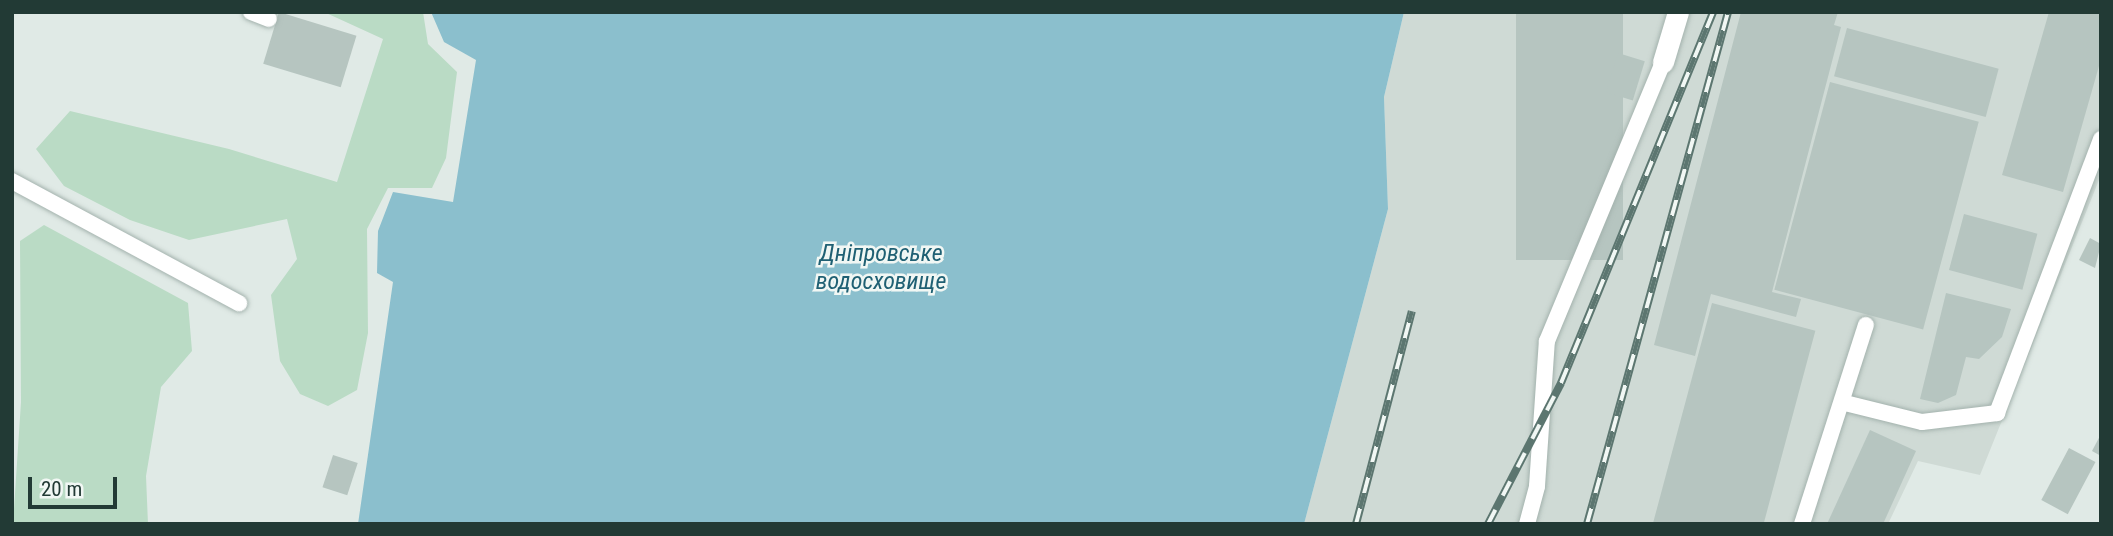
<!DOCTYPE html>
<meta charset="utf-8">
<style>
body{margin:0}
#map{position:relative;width:2113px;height:536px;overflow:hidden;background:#e0eae6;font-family:"Roboto Condensed",sans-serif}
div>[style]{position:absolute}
.built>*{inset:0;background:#cfdad5}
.green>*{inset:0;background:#badbc5}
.water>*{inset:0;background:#8bbfcd}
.building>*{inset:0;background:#b6c5c0;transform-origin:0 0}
.roads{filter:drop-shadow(0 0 2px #a3b2ad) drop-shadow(0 0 2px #a3b2ad)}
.lane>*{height:16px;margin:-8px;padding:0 8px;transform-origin:8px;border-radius:8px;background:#fff}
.street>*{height:21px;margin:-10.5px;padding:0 10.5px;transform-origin:10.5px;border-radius:10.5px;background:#fff}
.rail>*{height:8px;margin-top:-4px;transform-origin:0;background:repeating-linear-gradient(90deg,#f1f7f4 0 16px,#5c7670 0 32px);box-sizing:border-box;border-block:2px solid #5c7670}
span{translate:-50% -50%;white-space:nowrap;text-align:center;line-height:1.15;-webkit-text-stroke:5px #f1f7f4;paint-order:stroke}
.water-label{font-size:24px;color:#1f6073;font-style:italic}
.frame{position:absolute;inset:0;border:14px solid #223a35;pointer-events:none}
.scale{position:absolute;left:28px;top:477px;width:89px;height:32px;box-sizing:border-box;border:4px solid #223a35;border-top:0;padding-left:9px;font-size:21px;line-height:24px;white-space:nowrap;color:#223a35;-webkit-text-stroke:5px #f1f7f4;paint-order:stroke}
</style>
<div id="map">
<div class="built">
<i style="clip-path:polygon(1404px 12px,2101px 12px,2101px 175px,1980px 475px,1918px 461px,1888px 524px,1304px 524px,1388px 209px,1384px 97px)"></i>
</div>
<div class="green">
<i style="clip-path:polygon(324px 12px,423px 12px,428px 44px,457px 72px,446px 158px,432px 188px,388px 188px,367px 229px,368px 333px,357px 390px,328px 406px,300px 394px,280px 361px,271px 295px,297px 259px,287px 219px,189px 240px,130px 220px,64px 186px,36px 149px,70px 111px,229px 149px,337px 182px,383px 39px)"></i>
<i style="clip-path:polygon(44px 225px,188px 303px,192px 351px,161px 387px,146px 476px,148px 524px,13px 524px,21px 402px,20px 241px)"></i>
</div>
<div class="water">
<i style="clip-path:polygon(431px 12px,1404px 12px,1384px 97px,1388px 209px,1304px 524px,358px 524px,393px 282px,377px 273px,378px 231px,393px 192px,453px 202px,476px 60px,444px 42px)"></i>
</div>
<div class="building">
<i style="left:279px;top:12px;width:81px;height:54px;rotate:17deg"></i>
<i style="left:1516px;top:12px;width:107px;height:248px"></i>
<i style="clip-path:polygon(1741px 12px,1838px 12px,1834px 25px,1841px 27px,1772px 292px,1801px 299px,1796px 317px,1711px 294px,1695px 356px,1654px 345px)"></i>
<i style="clip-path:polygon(2049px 12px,2101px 12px,2101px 59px,2063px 192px,2002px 175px)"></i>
<i style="left:1847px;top:28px;width:157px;height:50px;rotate:15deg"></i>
<i style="left:1618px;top:53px;width:28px;height:41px;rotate:17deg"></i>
<i style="left:1830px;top:82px;width:154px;height:215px;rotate:15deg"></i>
<i style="left:1964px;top:214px;width:76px;height:58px;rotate:15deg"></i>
<i style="clip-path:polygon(2090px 238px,2101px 244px,2095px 268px,2079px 260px)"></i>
<i style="clip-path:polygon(1946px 293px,2011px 309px,2002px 337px,1979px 359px,1966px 357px,1956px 395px,1938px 403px,1920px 399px)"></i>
<i style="left:1712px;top:303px;width:107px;height:228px;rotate:15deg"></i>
<i style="clip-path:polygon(1870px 430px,1916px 451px,1883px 524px,1827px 524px)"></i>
<i style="clip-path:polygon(2101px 434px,2101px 456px,2092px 451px)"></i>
<i style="left:2069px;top:448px;width:30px;height:59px;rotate:28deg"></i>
<i style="left:333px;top:455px;width:26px;height:34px;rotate:18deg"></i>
</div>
<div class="roads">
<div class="lane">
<i style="left:251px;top:12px;width:19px;rotate:21deg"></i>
<i style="left:12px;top:181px;width:258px;rotate:28.3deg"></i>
<i style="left:1845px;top:403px;width:79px;rotate:13.9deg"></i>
<i style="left:1922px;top:422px;width:76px;rotate:-6.8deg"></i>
<i style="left:1997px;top:413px;width:293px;rotate:-69.2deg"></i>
<i style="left:1527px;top:524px;width:39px;rotate:-75deg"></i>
<i style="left:1537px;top:486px;width:145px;rotate:-86.1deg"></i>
<i style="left:1547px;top:341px;width:302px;rotate:-67.4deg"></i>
<i style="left:1802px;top:524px;width:209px;rotate:-72.2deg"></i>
</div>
<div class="street">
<i style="left:1663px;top:62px;width:52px;rotate:-73.3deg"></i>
</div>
</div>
<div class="rail">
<i style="left:1356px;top:524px;width:220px;rotate:-75.3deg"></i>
<i style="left:1488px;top:524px;width:159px;rotate:-62.6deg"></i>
<i style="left:1561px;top:383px;width:401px;rotate:-67.7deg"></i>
<i style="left:1587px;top:524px;width:531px;rotate:-74.6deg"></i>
</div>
<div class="water-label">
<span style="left:881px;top:268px">Дніпровське<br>водосховище</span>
</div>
<div class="frame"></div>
<div class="scale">20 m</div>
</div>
